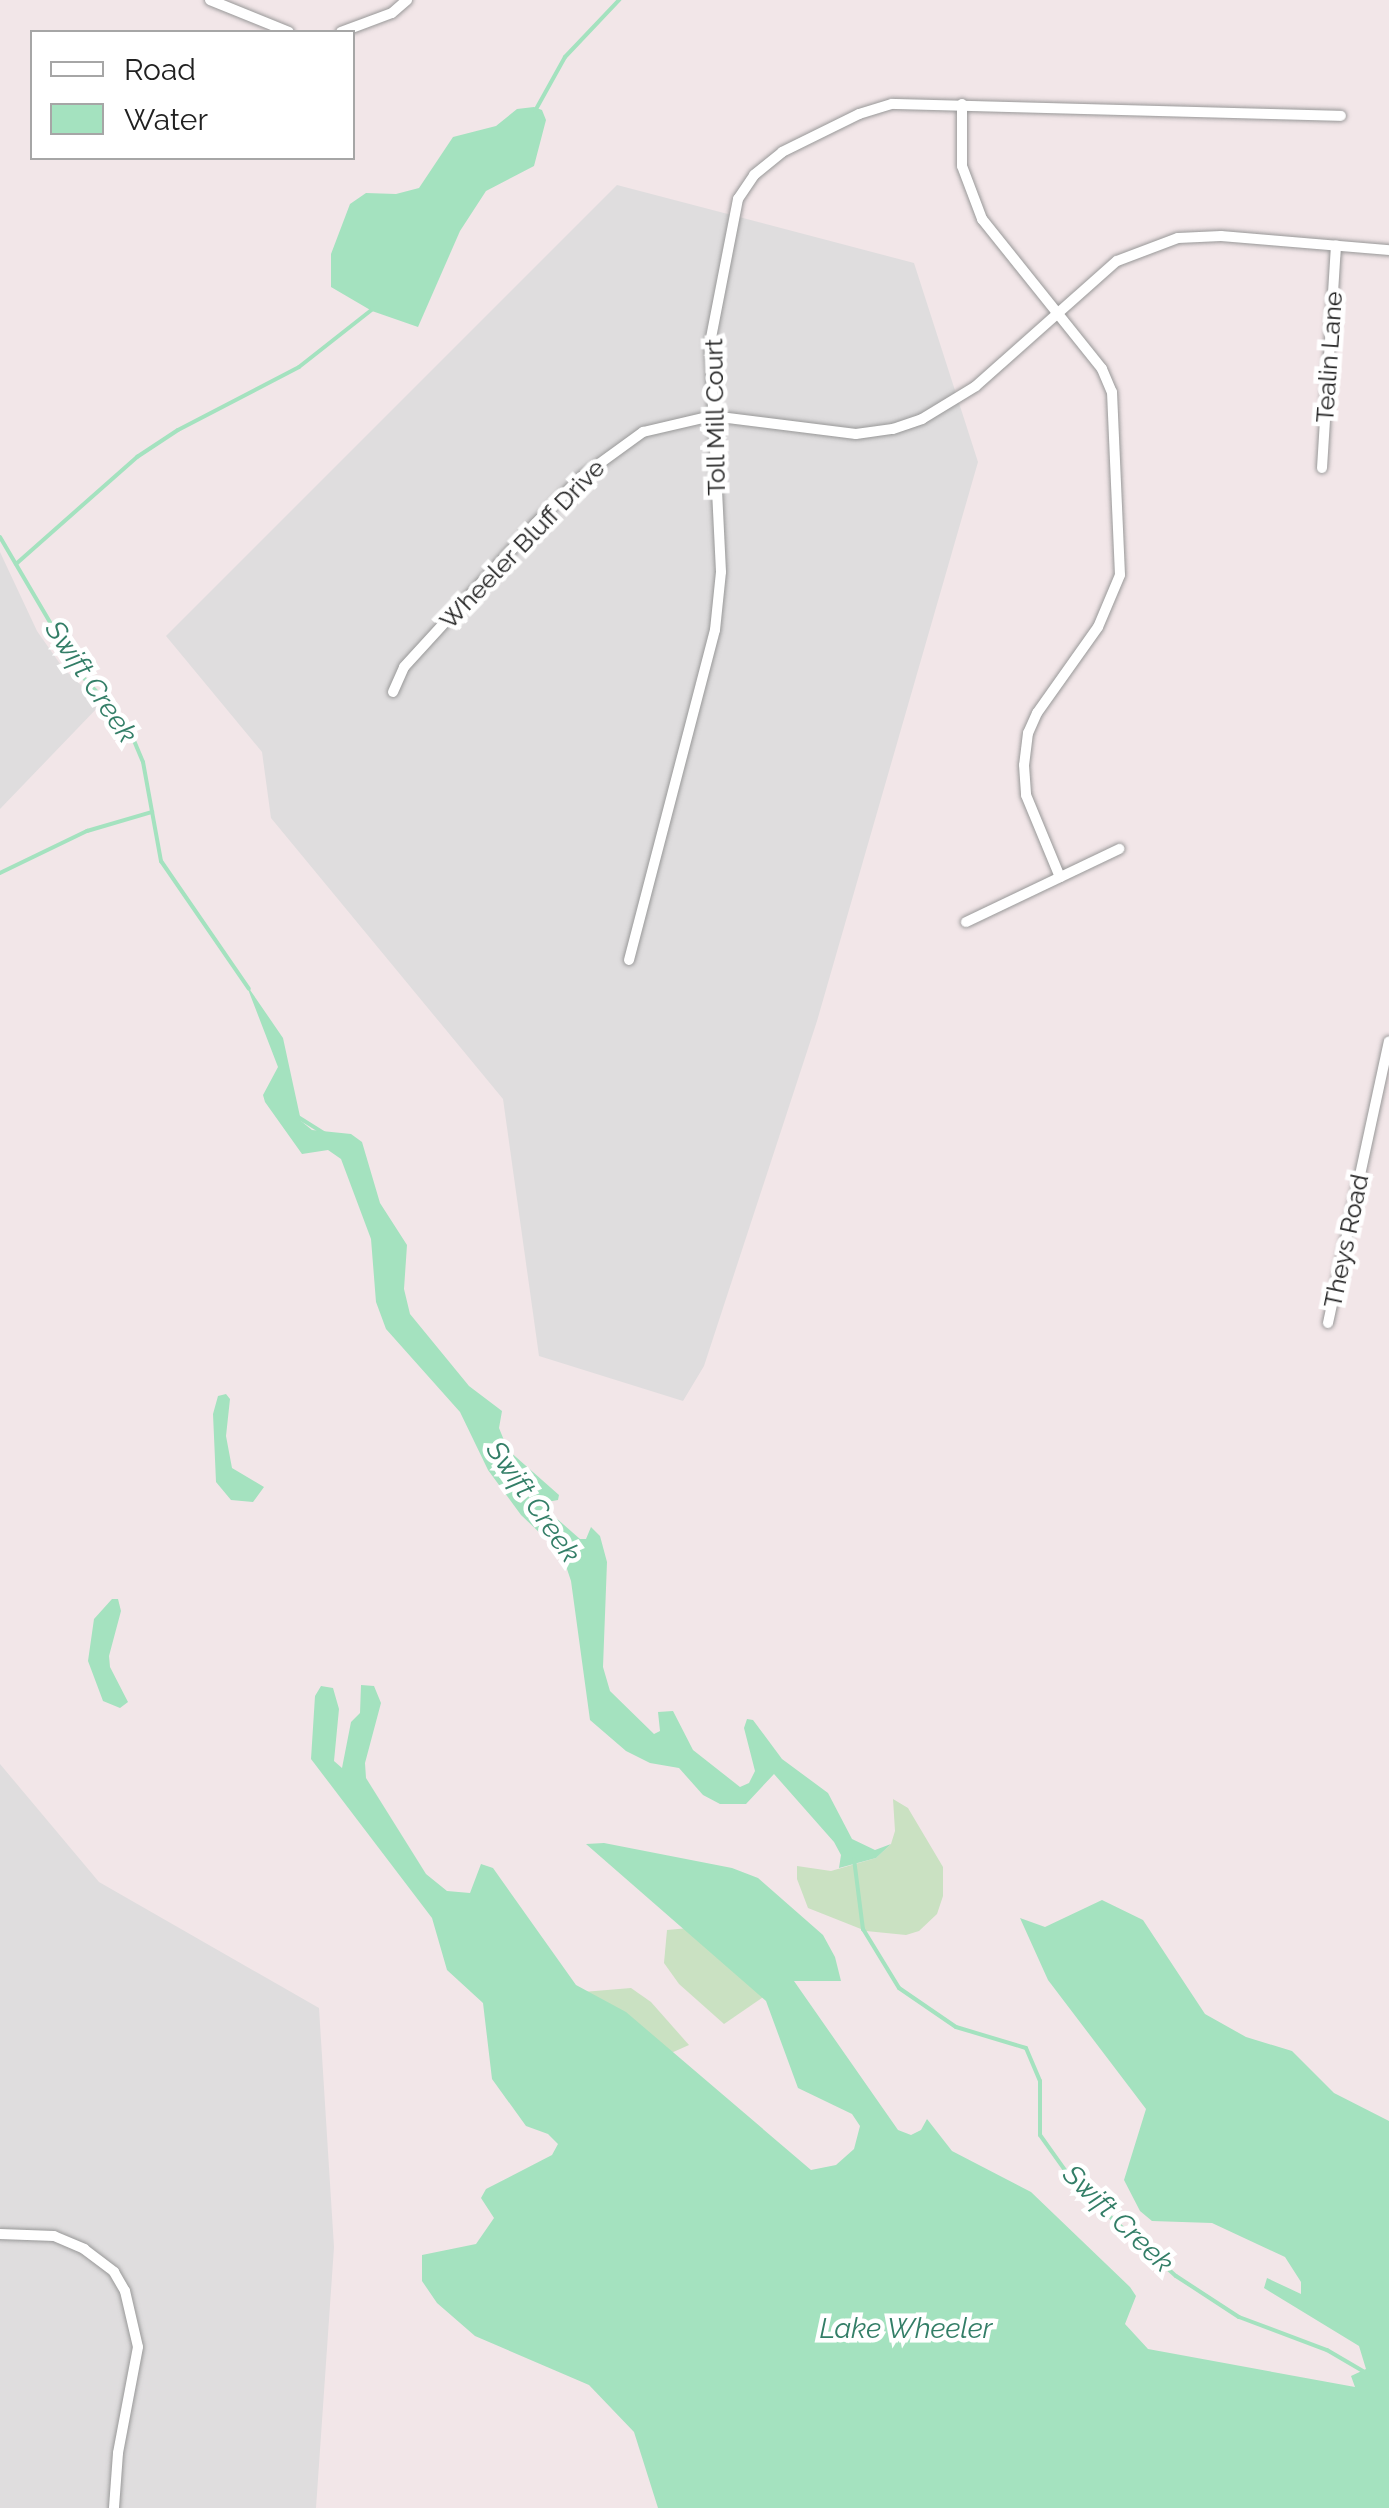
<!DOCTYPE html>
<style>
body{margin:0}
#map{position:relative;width:1389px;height:2508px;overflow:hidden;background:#f2e6e8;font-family:Raleway,sans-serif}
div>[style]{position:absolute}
.residential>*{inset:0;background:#dfddde}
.wetland>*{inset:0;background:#cae1c2}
.water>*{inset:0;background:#a4e2bf}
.stream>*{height:4px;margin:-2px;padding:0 2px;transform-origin:2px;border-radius:2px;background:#a4e2bf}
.roads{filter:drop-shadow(0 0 2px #989898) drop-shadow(0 0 2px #989898)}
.street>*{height:10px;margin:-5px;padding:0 5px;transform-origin:5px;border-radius:5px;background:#fff}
span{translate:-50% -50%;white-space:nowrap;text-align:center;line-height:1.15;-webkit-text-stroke:9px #fff;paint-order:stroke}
.street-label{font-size:25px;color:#212121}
.water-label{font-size:28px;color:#337e67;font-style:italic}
.legend{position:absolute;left:30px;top:30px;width:325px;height:130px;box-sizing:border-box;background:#fff;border:2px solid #a6a6a6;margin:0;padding:12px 18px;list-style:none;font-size:30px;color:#212121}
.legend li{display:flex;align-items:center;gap:20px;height:50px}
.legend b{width:50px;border:2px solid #a6a6a6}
</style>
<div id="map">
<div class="residential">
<i style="clip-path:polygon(617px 185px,914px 263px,978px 462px,817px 1021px,704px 1366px,683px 1401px,539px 1356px,503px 1099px,271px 818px,262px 752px,166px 636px)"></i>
<i style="clip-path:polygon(0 552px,37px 631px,63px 668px,101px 704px,0 809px)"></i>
<i style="clip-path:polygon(0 1764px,99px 1882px,319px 2008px,334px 2247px,316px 2508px,0 2508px)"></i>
</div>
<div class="wetland">
<i style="clip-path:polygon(893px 1799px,908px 1808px,943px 1867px,943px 1896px,937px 1914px,919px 1931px,906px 1935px,866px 1931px,808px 1908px,797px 1879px,797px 1866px,831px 1871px,876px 1858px,891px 1844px,895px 1831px)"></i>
<i style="clip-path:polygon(700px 1927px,769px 1993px,724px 2024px,679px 1984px,664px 1963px,667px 1930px)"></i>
<i style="clip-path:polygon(631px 1988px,651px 2002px,689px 2045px,644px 2065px,583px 1992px)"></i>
</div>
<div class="water">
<i style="clip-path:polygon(534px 107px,542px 110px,546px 120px,534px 166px,486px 191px,460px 231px,418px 327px,372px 311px,331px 287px,331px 254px,350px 204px,366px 193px,396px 194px,419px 188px,453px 137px,496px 126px,517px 109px)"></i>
<i style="clip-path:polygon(246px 984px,283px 1038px,301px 1121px,312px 1130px,351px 1134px,362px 1142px,380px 1203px,407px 1245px,404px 1289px,410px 1314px,469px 1386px,502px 1411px,499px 1428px,508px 1450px,559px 1495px,558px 1500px,547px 1502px,547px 1510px,580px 1539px,586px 1539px,591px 1527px,600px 1536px,607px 1562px,603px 1667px,610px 1691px,654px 1734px,660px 1731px,658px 1712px,673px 1711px,693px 1750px,740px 1787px,749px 1783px,755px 1771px,744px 1728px,747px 1719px,753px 1720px,782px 1759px,828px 1793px,852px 1839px,875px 1850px,891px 1844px,876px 1858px,839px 1868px,841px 1855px,834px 1842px,774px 1774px,746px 1804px,720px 1804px,703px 1795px,679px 1768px,650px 1763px,626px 1751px,590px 1720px,571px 1581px,562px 1554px,521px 1515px,488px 1470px,460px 1412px,386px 1329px,376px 1302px,371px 1239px,341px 1159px,328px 1150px,302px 1154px,265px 1102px,263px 1095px,278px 1067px)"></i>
<i style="clip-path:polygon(226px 1394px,230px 1399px,226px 1436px,232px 1468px,264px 1487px,253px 1502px,231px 1500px,216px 1482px,213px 1414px,218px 1396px)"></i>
<i style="clip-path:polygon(112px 1599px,118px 1599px,121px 1611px,109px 1656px,110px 1667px,128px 1702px,120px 1708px,103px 1701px,88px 1661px,94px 1619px)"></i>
<i style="clip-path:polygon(361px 1685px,374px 1686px,381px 1703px,365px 1763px,366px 1778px,426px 1874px,447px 1891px,470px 1893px,481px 1864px,493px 1868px,576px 1985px,626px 2012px,811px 2170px,836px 2165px,854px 2149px,860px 2126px,852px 2114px,798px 2088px,766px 2001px,586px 1844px,604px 1843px,732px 1868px,758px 1878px,823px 1935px,835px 1957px,841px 1981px,794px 1981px,898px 2130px,911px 2135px,921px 2130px,927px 2119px,952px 2151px,1031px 2192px,1130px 2287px,1136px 2296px,1125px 2324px,1148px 2349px,1355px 2387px,1351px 2376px,1366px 2369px,1359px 2346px,1264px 2288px,1267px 2278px,1301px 2294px,1301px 2282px,1285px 2257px,1212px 2223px,1152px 2221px,1140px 2211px,1124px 2180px,1146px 2109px,1048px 1980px,1020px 1918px,1045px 1927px,1102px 1900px,1143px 1920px,1205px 2014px,1246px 2037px,1292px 2051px,1334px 2093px,1389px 2121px,1389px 2508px,658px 2508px,634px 2432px,589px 2385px,475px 2336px,437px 2303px,422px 2281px,422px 2255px,476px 2244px,494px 2218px,481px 2198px,486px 2189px,552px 2155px,558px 2144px,548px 2134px,526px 2126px,492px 2079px,483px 2003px,447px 1970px,432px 1918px,311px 1759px,315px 1696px,321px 1686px,333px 1688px,339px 1709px,334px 1761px,342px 1768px,351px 1722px,360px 1713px)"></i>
</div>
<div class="stream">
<i style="left:535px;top:111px;width:62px;rotate:-60.9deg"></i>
<i style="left:565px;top:57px;width:79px;rotate:-46.5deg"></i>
<i style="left:0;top:537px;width:160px;rotate:59.6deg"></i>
<i style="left:81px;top:675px;width:67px;rotate:46.8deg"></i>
<i style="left:127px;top:724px;width:41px;rotate:67.2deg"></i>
<i style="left:143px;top:762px;width:101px;rotate:79.7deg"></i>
<i style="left:161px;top:861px;width:155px;rotate:55.5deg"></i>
<i style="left:16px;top:564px;width:162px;rotate:-41.5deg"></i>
<i style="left:137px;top:457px;width:49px;rotate:-33.4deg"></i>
<i style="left:178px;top:430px;width:136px;rotate:-27.5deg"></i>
<i style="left:299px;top:367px;width:95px;rotate:-38.2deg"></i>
<i style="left:0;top:873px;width:97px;rotate:-25.8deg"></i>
<i style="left:87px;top:831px;width:68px;rotate:-16.3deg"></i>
<i style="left:298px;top:1117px;width:31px;rotate:32deg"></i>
<i style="left:854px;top:1859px;width:71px;rotate:82.7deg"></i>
<i style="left:863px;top:1929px;width:69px;rotate:58.6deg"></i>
<i style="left:899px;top:1988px;width:69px;rotate:34.4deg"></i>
<i style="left:956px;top:2027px;width:73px;rotate:16.7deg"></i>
<i style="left:1026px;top:2048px;width:36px;rotate:67deg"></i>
<i style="left:1040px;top:2081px;width:54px;rotate:90deg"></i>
<i style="left:1040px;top:2135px;width:64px;rotate:54.6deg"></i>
<i style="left:1077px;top:2187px;width:133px;rotate:42deg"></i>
<i style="left:1176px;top:2276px;width:75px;rotate:33.1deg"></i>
<i style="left:1239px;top:2317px;width:94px;rotate:20.6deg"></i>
<i style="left:1327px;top:2350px;width:42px;rotate:30.3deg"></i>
</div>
<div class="roads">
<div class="street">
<i style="left:210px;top:0;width:85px;rotate:22.1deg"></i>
<i style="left:341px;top:32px;width:54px;rotate:-20.4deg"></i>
<i style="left:392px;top:13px;width:20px;rotate:-41deg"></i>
<i style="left:962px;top:104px;width:62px;rotate:90deg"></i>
<i style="left:962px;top:166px;width:57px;rotate:69.3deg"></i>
<i style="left:982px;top:219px;width:192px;rotate:51.3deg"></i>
<i style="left:1102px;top:369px;width:25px;rotate:67deg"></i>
<i style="left:1112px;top:392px;width:183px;rotate:87.5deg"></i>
<i style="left:1120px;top:575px;width:56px;rotate:112.9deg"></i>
<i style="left:1098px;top:627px;width:105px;rotate:125.3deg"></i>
<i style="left:1037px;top:713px;width:22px;rotate:114deg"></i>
<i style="left:1028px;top:733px;width:32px;rotate:97deg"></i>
<i style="left:1024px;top:765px;width:30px;rotate:86deg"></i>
<i style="left:1026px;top:795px;width:89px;rotate:67.5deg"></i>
<i style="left:1322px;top:468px;width:223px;rotate:-86.4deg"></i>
<i style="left:393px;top:692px;width:27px;rotate:-66deg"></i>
<i style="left:404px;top:667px;width:195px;rotate:-47.5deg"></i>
<i style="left:536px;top:523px;width:64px;rotate:-45.6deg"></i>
<i style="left:581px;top:477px;width:77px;rotate:-36deg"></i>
<i style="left:643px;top:432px;width:71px;rotate:-13.1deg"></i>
<i style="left:712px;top:416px;width:145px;rotate:7.1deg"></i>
<i style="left:856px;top:434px;width:37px;rotate:-8deg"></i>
<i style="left:893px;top:429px;width:31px;rotate:-19deg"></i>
<i style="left:922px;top:419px;width:63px;rotate:-31.4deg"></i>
<i style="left:976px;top:386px;width:188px;rotate:-41.6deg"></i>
<i style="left:1117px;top:261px;width:65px;rotate:-20.7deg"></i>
<i style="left:1178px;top:238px;width:43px;rotate:-2.7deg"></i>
<i style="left:1221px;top:236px;width:169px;rotate:4.8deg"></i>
<i style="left:966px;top:922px;width:170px;rotate:-25.5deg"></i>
<i style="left:629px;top:960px;width:341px;rotate:-75.4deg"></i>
<i style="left:715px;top:630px;width:58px;rotate:-84.1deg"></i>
<i style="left:721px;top:572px;width:229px;rotate:-92.8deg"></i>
<i style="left:710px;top:343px;width:147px;rotate:-79deg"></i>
<i style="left:738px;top:199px;width:29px;rotate:-56deg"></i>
<i style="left:754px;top:175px;width:36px;rotate:-39deg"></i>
<i style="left:782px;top:152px;width:86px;rotate:-26.3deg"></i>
<i style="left:859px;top:114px;width:34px;rotate:-17deg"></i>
<i style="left:892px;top:104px;width:449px;rotate:1.5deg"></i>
<i style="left:1328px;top:1323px;width:288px;rotate:-77.8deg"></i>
<i style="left:0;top:2234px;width:54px;rotate:2.1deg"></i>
<i style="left:54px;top:2236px;width:33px;rotate:23deg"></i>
<i style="left:84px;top:2249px;width:38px;rotate:37deg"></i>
<i style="left:114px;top:2272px;width:22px;rotate:60deg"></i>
<i style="left:125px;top:2291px;width:57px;rotate:76.9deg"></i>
<i style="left:138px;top:2347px;width:108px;rotate:100.7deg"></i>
<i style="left:118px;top:2453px;width:55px;rotate:94.2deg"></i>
</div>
</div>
<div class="street-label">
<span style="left:1329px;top:357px;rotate:-86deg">Tealin Lane</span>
<span style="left:715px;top:417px;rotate:-91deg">Toll Mill Court</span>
<span style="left:522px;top:544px;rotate:-46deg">Wheeler Bluff Drive</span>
<span style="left:1346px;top:1241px;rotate:-78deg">Theys Road</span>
</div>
<div class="water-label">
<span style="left:91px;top:682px;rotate:56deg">Swift Creek</span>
<span style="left:533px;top:1502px;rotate:55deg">Swift Creek</span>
<span style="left:1118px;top:2219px;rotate:44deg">Swift Creek</span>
<span style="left:906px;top:2329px">Lake Wheeler</span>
</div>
<ul class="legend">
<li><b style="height:12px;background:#fff"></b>Road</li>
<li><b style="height:28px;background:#a4e2bf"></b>Water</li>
</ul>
</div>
